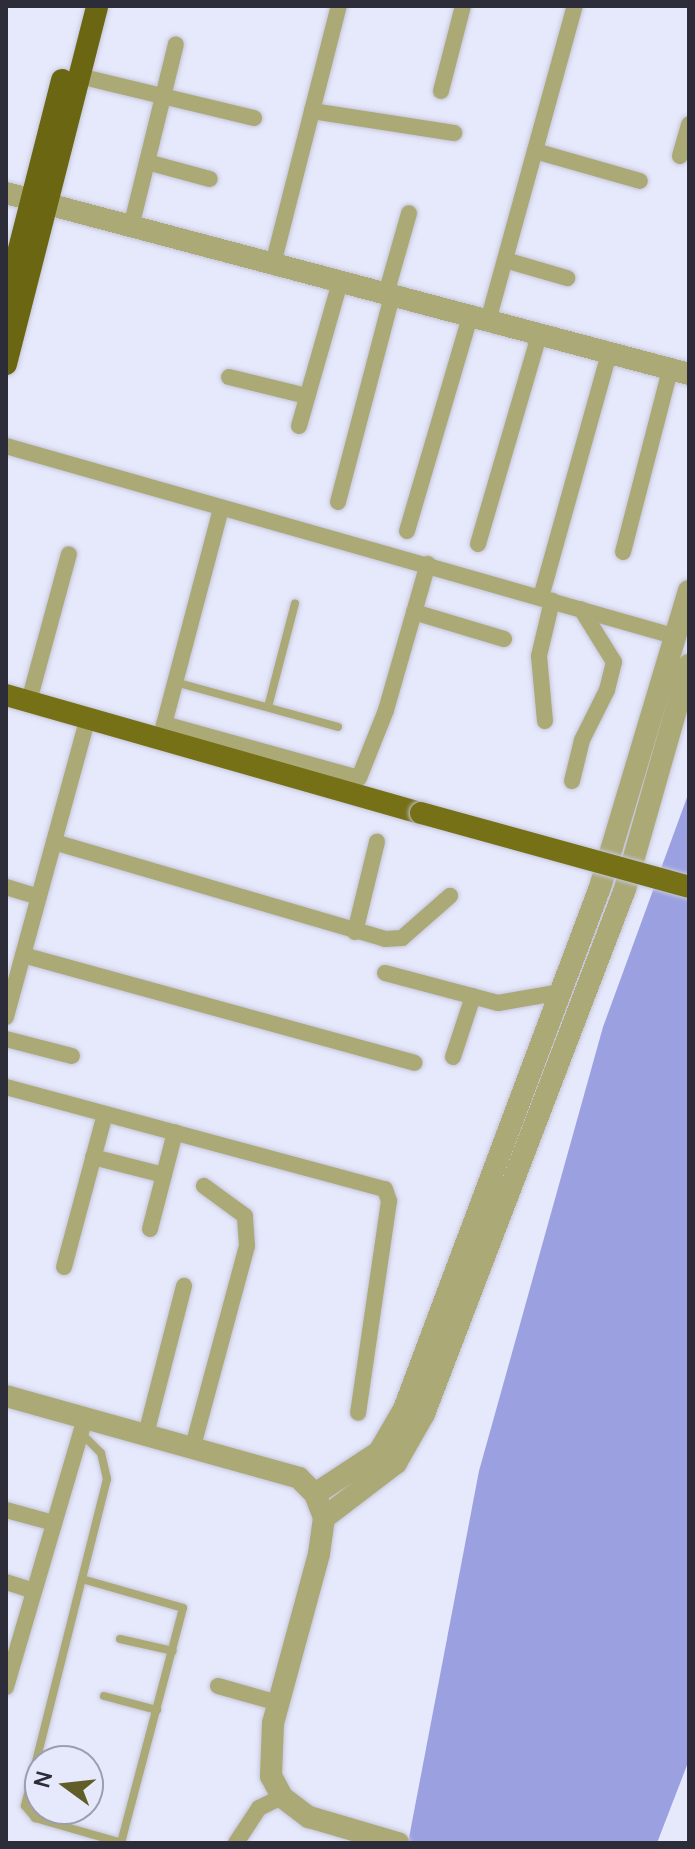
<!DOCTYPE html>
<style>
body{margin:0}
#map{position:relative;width:695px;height:1849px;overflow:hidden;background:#e6e8fc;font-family:Manrope,sans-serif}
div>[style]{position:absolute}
.water>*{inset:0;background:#9ba0e1}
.roads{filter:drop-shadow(0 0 2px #c5c6d9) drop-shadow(0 0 2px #c5c6d9)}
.service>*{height:8px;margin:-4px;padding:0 4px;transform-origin:4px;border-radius:4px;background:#aba976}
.minor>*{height:16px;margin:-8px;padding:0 8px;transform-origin:8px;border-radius:8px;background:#aba976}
.tertiary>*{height:22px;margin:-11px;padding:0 11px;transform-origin:11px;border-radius:11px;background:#aba976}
.primary>*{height:22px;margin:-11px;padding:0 11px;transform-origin:11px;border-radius:11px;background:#767017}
.trunk>*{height:22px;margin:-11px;padding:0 11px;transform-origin:11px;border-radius:11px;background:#6b6612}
.bridges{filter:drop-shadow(0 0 2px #c5c6d9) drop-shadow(0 0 2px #c5c6d9)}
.primary-bridge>*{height:22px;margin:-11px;padding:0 11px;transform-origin:11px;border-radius:11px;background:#767017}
span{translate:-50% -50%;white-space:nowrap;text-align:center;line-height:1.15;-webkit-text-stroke:6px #e6e8fc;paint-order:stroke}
.frame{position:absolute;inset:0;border:8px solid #2c2d39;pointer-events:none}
.north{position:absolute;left:24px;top:1745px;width:80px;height:80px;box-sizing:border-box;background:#e6e8fc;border:2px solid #9c9dae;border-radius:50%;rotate:285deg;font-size:22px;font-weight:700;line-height:32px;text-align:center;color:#2c2d39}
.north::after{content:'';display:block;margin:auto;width:28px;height:36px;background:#605d29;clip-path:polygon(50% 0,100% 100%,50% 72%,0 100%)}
</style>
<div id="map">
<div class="water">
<i style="clip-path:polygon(689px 792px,689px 1760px,657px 1843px,408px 1843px,479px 1471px,603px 1027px)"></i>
</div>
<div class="roads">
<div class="service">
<i style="left:175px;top:682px;width:169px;rotate:15.4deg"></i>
<i style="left:268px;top:707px;width:107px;rotate:-75.4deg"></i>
<i style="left:81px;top:1433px;width:28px;rotate:45deg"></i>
<i style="left:101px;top:1453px;width:27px;rotate:77deg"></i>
<i style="left:107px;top:1479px;width:337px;rotate:104.1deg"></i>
<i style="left:25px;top:1806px;width:16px;rotate:50deg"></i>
<i style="left:35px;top:1818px;width:91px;rotate:16deg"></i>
<i style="left:82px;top:1579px;width:105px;rotate:16deg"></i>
<i style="left:183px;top:1608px;width:243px;rotate:104.8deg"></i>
<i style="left:120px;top:1639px;width:54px;rotate:12.8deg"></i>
<i style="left:104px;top:1696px;width:55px;rotate:14.8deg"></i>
</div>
<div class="minor">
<i style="left:79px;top:76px;width:180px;rotate:13.5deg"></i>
<i style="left:441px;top:91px;width:88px;rotate:-75.5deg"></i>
<i style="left:312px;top:111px;width:144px;rotate:8.8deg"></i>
<i style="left:535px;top:151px;width:109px;rotate:15.9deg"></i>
<i style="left:680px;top:156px;width:33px;rotate:-74deg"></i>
<i style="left:147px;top:162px;width:65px;rotate:15.1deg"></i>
<i style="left:131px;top:227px;width:188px;rotate:-76.2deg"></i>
<i style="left:505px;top:260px;width:65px;rotate:16.2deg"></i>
<i style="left:273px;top:264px;width:266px;rotate:-75.7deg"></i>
<i style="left:386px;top:294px;width:84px;rotate:-74.1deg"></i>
<i style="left:488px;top:321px;width:327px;rotate:-74.6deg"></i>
<i style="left:229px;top:377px;width:80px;rotate:13.7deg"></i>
<i style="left:299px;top:426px;width:150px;rotate:-74.1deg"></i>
<i style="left:6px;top:446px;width:698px;rotate:15.89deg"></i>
<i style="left:338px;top:502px;width:213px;rotate:-75.3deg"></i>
<i style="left:407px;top:531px;width:223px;rotate:-73.6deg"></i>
<i style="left:478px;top:544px;width:218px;rotate:-73.7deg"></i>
<i style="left:623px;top:552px;width:188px;rotate:-75.5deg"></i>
<i style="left:541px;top:597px;width:253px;rotate:-74.4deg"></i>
<i style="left:414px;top:612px;width:94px;rotate:16.7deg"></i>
<i style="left:29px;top:701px;width:152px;rotate:-74.8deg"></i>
<i style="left:545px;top:721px;width:65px;rotate:-95.3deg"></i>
<i style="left:539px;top:656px;width:57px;rotate:-76.7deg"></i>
<i style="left:164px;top:724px;width:202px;rotate:15.5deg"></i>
<i style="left:359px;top:778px;width:73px;rotate:-68.3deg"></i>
<i style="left:386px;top:710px;width:152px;rotate:-74deg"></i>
<i style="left:162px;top:732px;width:232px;rotate:-75.2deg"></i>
<i style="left:572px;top:781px;width:42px;rotate:-76.3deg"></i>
<i style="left:582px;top:740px;width:56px;rotate:-63.4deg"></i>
<i style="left:607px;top:690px;width:29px;rotate:-76deg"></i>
<i style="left:614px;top:662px;width:62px;rotate:-121.9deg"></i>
<i style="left:54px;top:842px;width:345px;rotate:16.3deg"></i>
<i style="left:385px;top:939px;width:17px;rotate:-3deg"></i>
<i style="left:402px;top:938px;width:64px;rotate:-41.2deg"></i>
<i style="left:6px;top:887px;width:34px;rotate:17deg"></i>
<i style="left:355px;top:932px;width:93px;rotate:-76.3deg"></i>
<i style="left:23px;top:955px;width:406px;rotate:15.4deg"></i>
<i style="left:385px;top:973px;width:117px;rotate:14.9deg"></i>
<i style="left:498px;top:1003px;width:64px;rotate:-9.9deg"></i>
<i style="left:6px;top:1017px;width:310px;rotate:-74.7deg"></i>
<i style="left:6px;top:1039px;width:68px;rotate:14.4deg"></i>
<i style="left:453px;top:1057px;width:64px;rotate:-71.8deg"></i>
<i style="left:6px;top:1087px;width:392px;rotate:15.1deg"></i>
<i style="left:385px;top:1189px;width:13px;rotate:72deg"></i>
<i style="left:389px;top:1201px;width:214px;rotate:98.3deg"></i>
<i style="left:93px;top:1157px;width:73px;rotate:14.2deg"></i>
<i style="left:150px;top:1229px;width:100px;rotate:-75.5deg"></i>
<i style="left:64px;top:1267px;width:158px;rotate:-75deg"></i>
<i style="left:146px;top:1434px;width:153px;rotate:-75.6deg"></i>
<i style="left:193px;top:1446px;width:207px;rotate:-74.9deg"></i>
<i style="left:247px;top:1246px;width:30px;rotate:-94deg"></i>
<i style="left:245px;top:1216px;width:51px;rotate:-143.8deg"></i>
<i style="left:6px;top:1510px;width:50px;rotate:15.2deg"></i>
<i style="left:6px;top:1582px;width:29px;rotate:18deg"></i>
<i style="left:218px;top:1686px;width:62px;rotate:15.8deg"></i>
<i style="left:6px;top:1687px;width:280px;rotate:-73.6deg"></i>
<i style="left:236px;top:1843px;width:42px;rotate:-56.7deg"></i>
<i style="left:259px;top:1808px;width:25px;rotate:-26deg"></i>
</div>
<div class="tertiary">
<i style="left:6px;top:193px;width:707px;rotate:14.84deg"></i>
<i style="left:6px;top:1396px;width:304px;rotate:15.6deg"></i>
<i style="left:299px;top:1478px;width:23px;rotate:45deg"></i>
<i style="left:315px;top:1494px;width:26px;rotate:69deg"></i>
<i style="left:324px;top:1518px;width:36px;rotate:98deg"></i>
<i style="left:319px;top:1554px;width:175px;rotate:105.2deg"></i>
<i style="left:273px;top:1723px;width:53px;rotate:92.2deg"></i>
<i style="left:271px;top:1776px;width:24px;rotate:62deg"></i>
<i style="left:282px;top:1797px;width:34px;rotate:37deg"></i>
<i style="left:309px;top:1817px;width:93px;rotate:16.3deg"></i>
<i style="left:315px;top:1494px;width:77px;rotate:-33.3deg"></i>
<i style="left:379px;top:1452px;width:50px;rotate:-59.8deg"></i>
<i style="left:404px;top:1409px;width:558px;rotate:-69.42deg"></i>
<i style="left:600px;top:887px;width:309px;rotate:-73.3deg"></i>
<i style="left:324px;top:1518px;width:91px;rotate:-37.4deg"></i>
<i style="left:396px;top:1463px;width:56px;rotate:-60.3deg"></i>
<i style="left:424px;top:1414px;width:562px;rotate:-69.05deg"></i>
<i style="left:625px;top:889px;width:233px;rotate:-74.1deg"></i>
</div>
<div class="primary">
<i style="left:6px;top:695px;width:431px;rotate:15.9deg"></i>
</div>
<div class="trunk">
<i style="left:6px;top:300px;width:227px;rotate:-75.7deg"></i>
<i style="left:6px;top:364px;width:369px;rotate:-75.7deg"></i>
</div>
</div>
<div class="bridges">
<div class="primary-bridge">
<i style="left:421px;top:813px;width:278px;rotate:15.4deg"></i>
</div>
</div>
<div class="frame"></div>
<div class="north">N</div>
</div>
